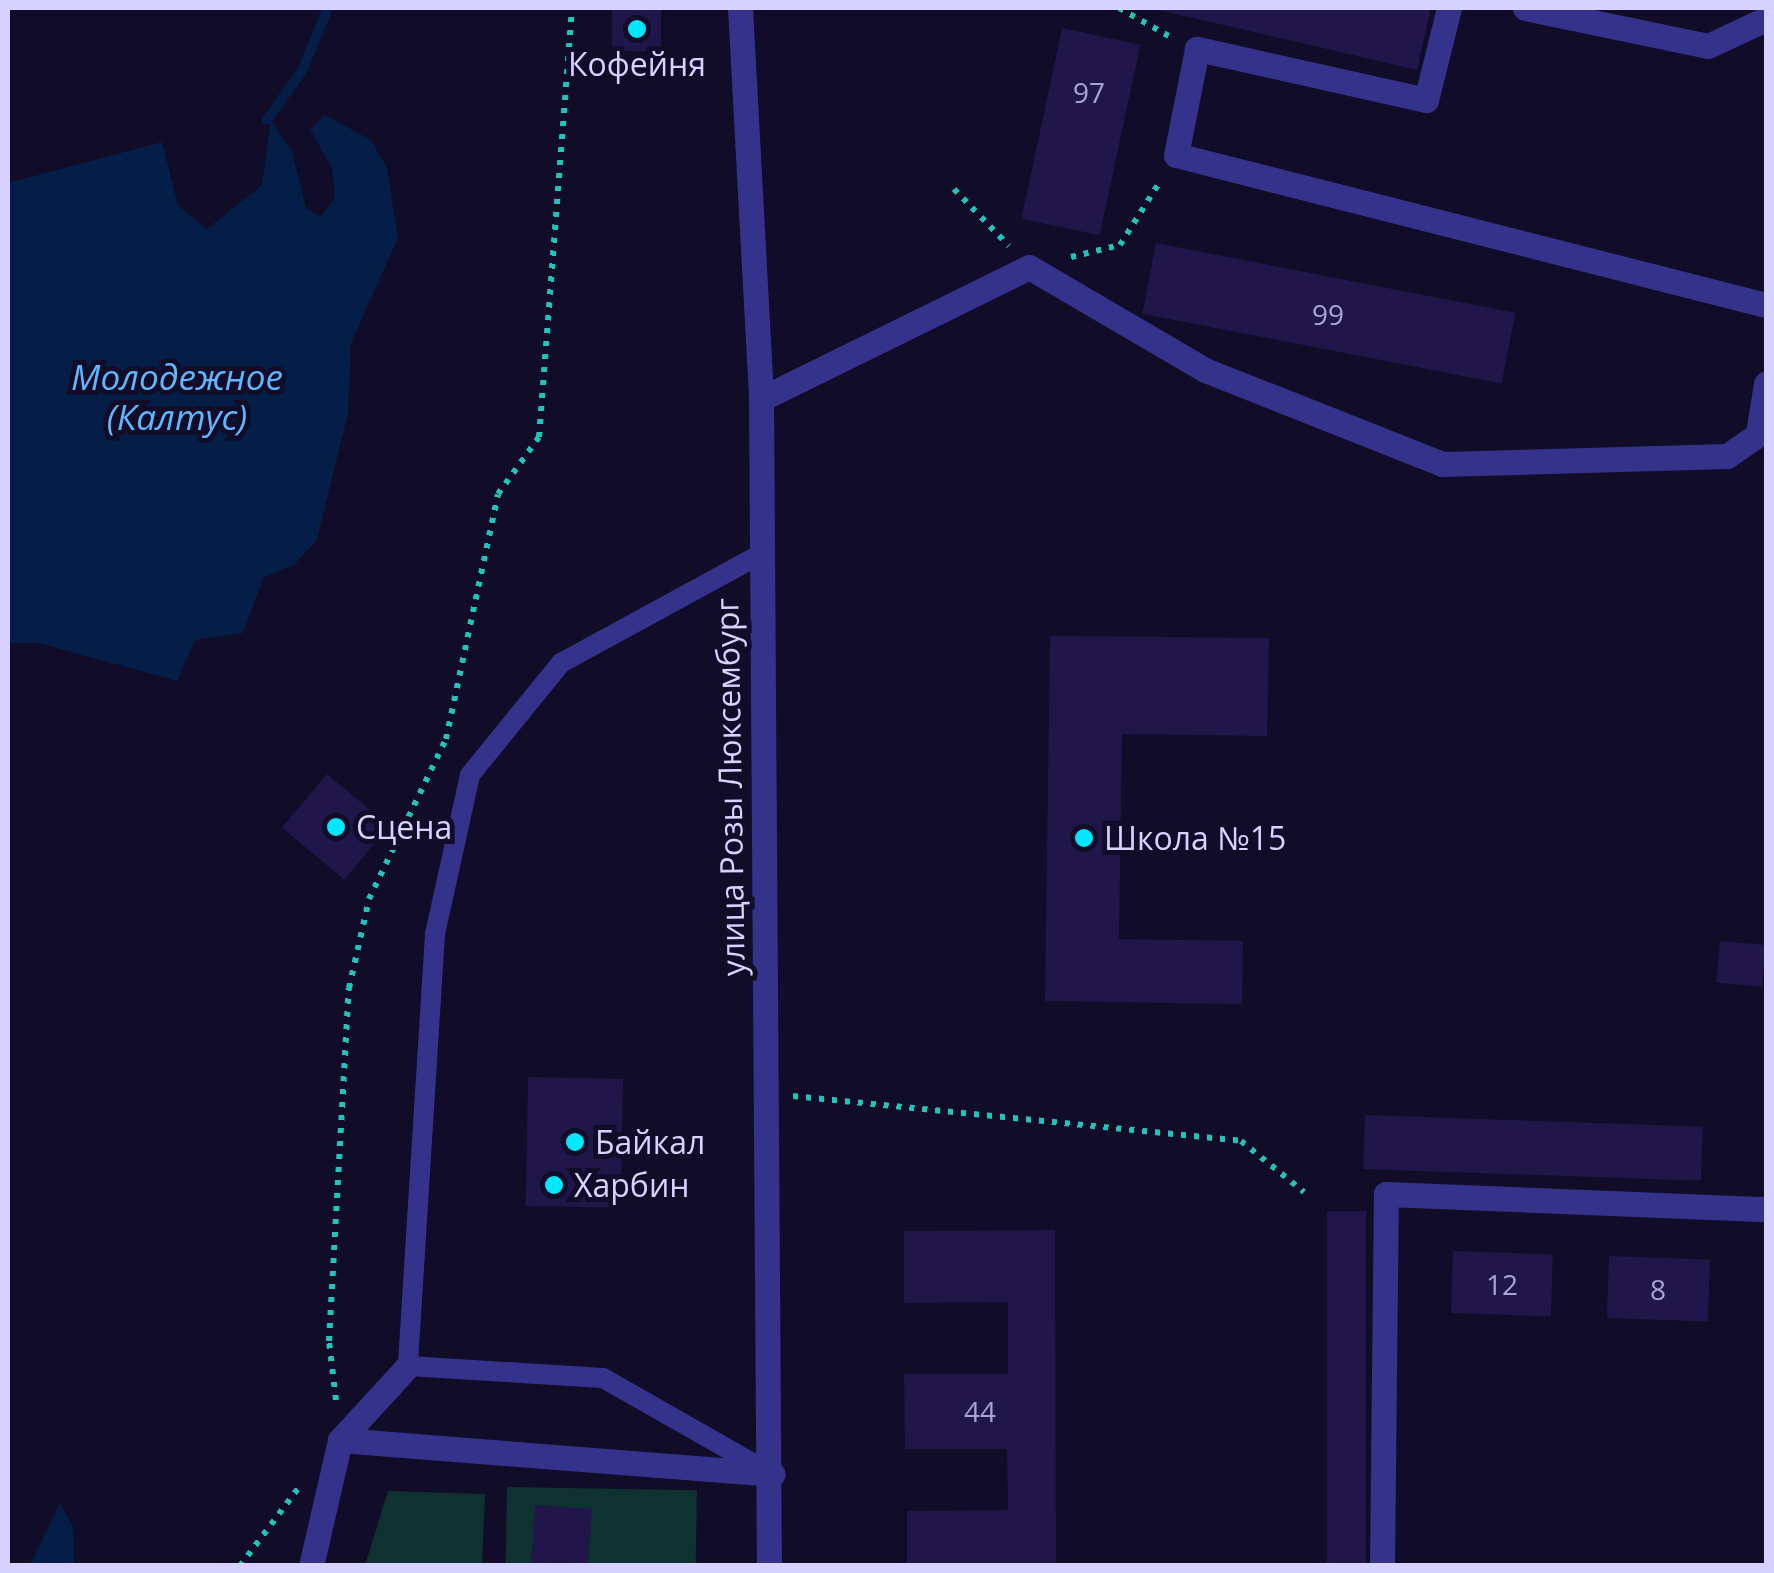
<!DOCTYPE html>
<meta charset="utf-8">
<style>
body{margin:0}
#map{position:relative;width:1774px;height:1573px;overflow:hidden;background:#110c27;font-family:"Open Sans",sans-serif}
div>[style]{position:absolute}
.green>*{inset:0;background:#0f3230;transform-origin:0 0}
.water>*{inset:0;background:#041e48}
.stream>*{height:10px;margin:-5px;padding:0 5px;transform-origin:5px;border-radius:5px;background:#041e48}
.building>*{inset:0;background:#20164a;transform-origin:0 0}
.path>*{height:6px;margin-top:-3px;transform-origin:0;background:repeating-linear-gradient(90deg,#21c4b9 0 5px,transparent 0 13px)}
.service>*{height:20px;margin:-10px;padding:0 10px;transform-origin:10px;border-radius:10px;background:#35328b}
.minor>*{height:25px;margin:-12.5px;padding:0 12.5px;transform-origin:12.5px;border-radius:12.5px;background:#35328b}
.dots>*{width:28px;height:28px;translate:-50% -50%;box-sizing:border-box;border:5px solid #110c27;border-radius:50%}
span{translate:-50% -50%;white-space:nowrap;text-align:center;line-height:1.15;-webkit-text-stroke:10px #110c27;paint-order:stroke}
.number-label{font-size:28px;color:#a9a3d2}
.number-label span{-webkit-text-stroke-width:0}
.poi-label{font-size:32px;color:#d7d2ff}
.left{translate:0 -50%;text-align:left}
.street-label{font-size:32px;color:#d7d2ff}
.water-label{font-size:35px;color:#60b7ff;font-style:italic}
.frame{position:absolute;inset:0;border:10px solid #d7d2ff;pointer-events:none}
</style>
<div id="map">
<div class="green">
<i style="left:507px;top:1487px;width:190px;height:79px;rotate:1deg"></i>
<i style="clip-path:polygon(388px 1491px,485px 1494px,482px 1565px,365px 1565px)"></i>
</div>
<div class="water">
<i style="clip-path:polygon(325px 115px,371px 140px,387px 168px,398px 238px,351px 343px,348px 413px,317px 540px,294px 565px,264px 577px,243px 633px,195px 640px,177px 681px,39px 643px,8px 643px,8px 183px,162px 142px,178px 206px,207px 229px,262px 185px,271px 120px,292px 152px,306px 208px,320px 217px,335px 198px,332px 169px,310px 129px)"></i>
<i style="clip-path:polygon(60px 1503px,73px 1527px,74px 1565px,30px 1565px)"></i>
</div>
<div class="stream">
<i style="left:267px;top:120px;width:60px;rotate:-54.5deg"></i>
<i style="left:302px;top:71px;width:68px;rotate:-67.6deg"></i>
</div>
<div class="building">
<i style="left:612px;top:8px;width:49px;height:43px"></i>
<i style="clip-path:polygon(1150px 8px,1431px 8px,1417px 70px)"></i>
<i style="left:1062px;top:28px;width:80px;height:195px;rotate:12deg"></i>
<i style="left:1156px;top:243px;width:366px;height:72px;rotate:11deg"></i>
<i style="clip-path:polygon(1050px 636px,1269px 638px,1267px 736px,1122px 734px,1119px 939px,1243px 941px,1242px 1004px,1045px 1001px)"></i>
<i style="left:327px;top:774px;width:81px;height:70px;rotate:40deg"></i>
<i style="left:1720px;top:941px;width:46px;height:42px;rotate:5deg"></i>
<i style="left:528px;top:1077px;width:95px;height:129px;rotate:1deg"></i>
<i style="left:1365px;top:1115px;width:338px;height:54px;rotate:2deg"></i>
<i style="left:1327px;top:1211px;width:39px;height:355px"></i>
<i style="clip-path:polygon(1055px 1230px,1056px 1566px,907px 1566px,907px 1511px,1008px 1510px,1007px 1449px,905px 1449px,904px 1374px,1008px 1374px,1008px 1302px,904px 1303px,904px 1231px)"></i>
<i style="left:1453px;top:1251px;width:100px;height:62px;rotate:2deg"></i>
<i style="left:1609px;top:1256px;width:101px;height:62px;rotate:2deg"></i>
<i style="left:535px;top:1505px;width:57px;height:61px;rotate:4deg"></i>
</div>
<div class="path">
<i style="left:1119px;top:8px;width:63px;rotate:29.4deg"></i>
<i style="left:954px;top:189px;width:79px;rotate:46deg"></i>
<i style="left:1071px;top:257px;width:50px;rotate:-13.8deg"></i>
<i style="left:1120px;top:245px;width:77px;rotate:-57.8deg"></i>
<i style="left:793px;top:1096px;width:450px;rotate:5.7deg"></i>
<i style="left:1241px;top:1141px;width:81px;rotate:39deg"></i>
<i style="left:336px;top:1400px;width:59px;rotate:-96.8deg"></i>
<i style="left:329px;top:1341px;width:354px;rotate:-86.8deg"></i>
<i style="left:349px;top:988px;width:91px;rotate:-77.3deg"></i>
<i style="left:369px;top:899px;width:178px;rotate:-64.3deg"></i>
<i style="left:446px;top:739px;width:250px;rotate:-78deg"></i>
<i style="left:498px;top:494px;width:70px;rotate:-54.3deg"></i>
<i style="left:539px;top:437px;width:430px;rotate:-85.6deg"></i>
<i style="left:240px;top:1566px;width:99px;rotate:-53.2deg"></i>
</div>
<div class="service">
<i style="left:759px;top:555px;width:226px;rotate:151.4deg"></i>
<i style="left:561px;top:663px;width:144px;rotate:129.1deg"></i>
<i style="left:470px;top:775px;width:163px;rotate:102.4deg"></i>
<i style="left:435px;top:934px;width:433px;rotate:93.6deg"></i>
<i style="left:408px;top:1366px;width:195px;rotate:3.5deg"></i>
<i style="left:603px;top:1378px;width:192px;rotate:29.6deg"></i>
</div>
<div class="minor">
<i style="left:740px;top:8px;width:392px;rotate:86.9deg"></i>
<i style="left:761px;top:399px;width:1167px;rotate:89.61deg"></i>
<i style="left:1449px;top:8px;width:95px;rotate:104deg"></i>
<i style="left:1426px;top:100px;width:235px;rotate:-167.4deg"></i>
<i style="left:1197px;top:49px;width:108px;rotate:101.2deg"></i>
<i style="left:1176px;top:155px;width:609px;rotate:14.26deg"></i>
<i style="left:1525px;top:8px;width:187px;rotate:11.7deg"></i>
<i style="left:1708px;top:46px;width:64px;rotate:-25deg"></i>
<i style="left:761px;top:399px;width:299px;rotate:-26.2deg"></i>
<i style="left:1029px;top:267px;width:204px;rotate:30.3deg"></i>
<i style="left:1205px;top:370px;width:255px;rotate:21.6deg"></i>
<i style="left:1442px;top:464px;width:285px;rotate:-1.6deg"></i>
<i style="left:1727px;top:456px;width:47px;rotate:-34.7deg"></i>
<i style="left:1759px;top:427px;width:44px;rotate:-80.8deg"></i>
<i style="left:340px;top:1440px;width:434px;rotate:4.5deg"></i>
<i style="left:311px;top:1566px;width:129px;rotate:-77deg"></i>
<i style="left:340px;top:1440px;width:100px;rotate:-47.4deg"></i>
<i style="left:1382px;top:1566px;width:372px;rotate:-89.4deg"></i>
<i style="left:1386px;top:1194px;width:380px;rotate:2.3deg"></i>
</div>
<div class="dots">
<i style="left:637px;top:29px;background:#00e7fd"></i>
<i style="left:336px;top:827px;background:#00e7fd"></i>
<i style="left:1084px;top:838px;background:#00e7fd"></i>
<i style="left:575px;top:1142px;background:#00e7fd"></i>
<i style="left:554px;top:1185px;background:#00e7fd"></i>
</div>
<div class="number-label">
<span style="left:1089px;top:92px">97</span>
<span style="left:1328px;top:314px">99</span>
<span style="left:1502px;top:1284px">12</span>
<span style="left:1658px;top:1289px">8</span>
<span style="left:980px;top:1411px">44</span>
</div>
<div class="poi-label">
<span style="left:637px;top:64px">Кофейня</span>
<span class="left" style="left:356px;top:827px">Сцена</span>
<span class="left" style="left:1104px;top:838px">Школа №15</span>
<span class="left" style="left:595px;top:1142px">Байкал</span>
<span class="left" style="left:574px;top:1185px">Харбин</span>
</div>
<div class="street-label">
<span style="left:730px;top:787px;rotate:-91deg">улица Розы Люксембург</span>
</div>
<div class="water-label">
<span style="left:177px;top:397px">Молодежное<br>(Калтус)</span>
</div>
<div class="frame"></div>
</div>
